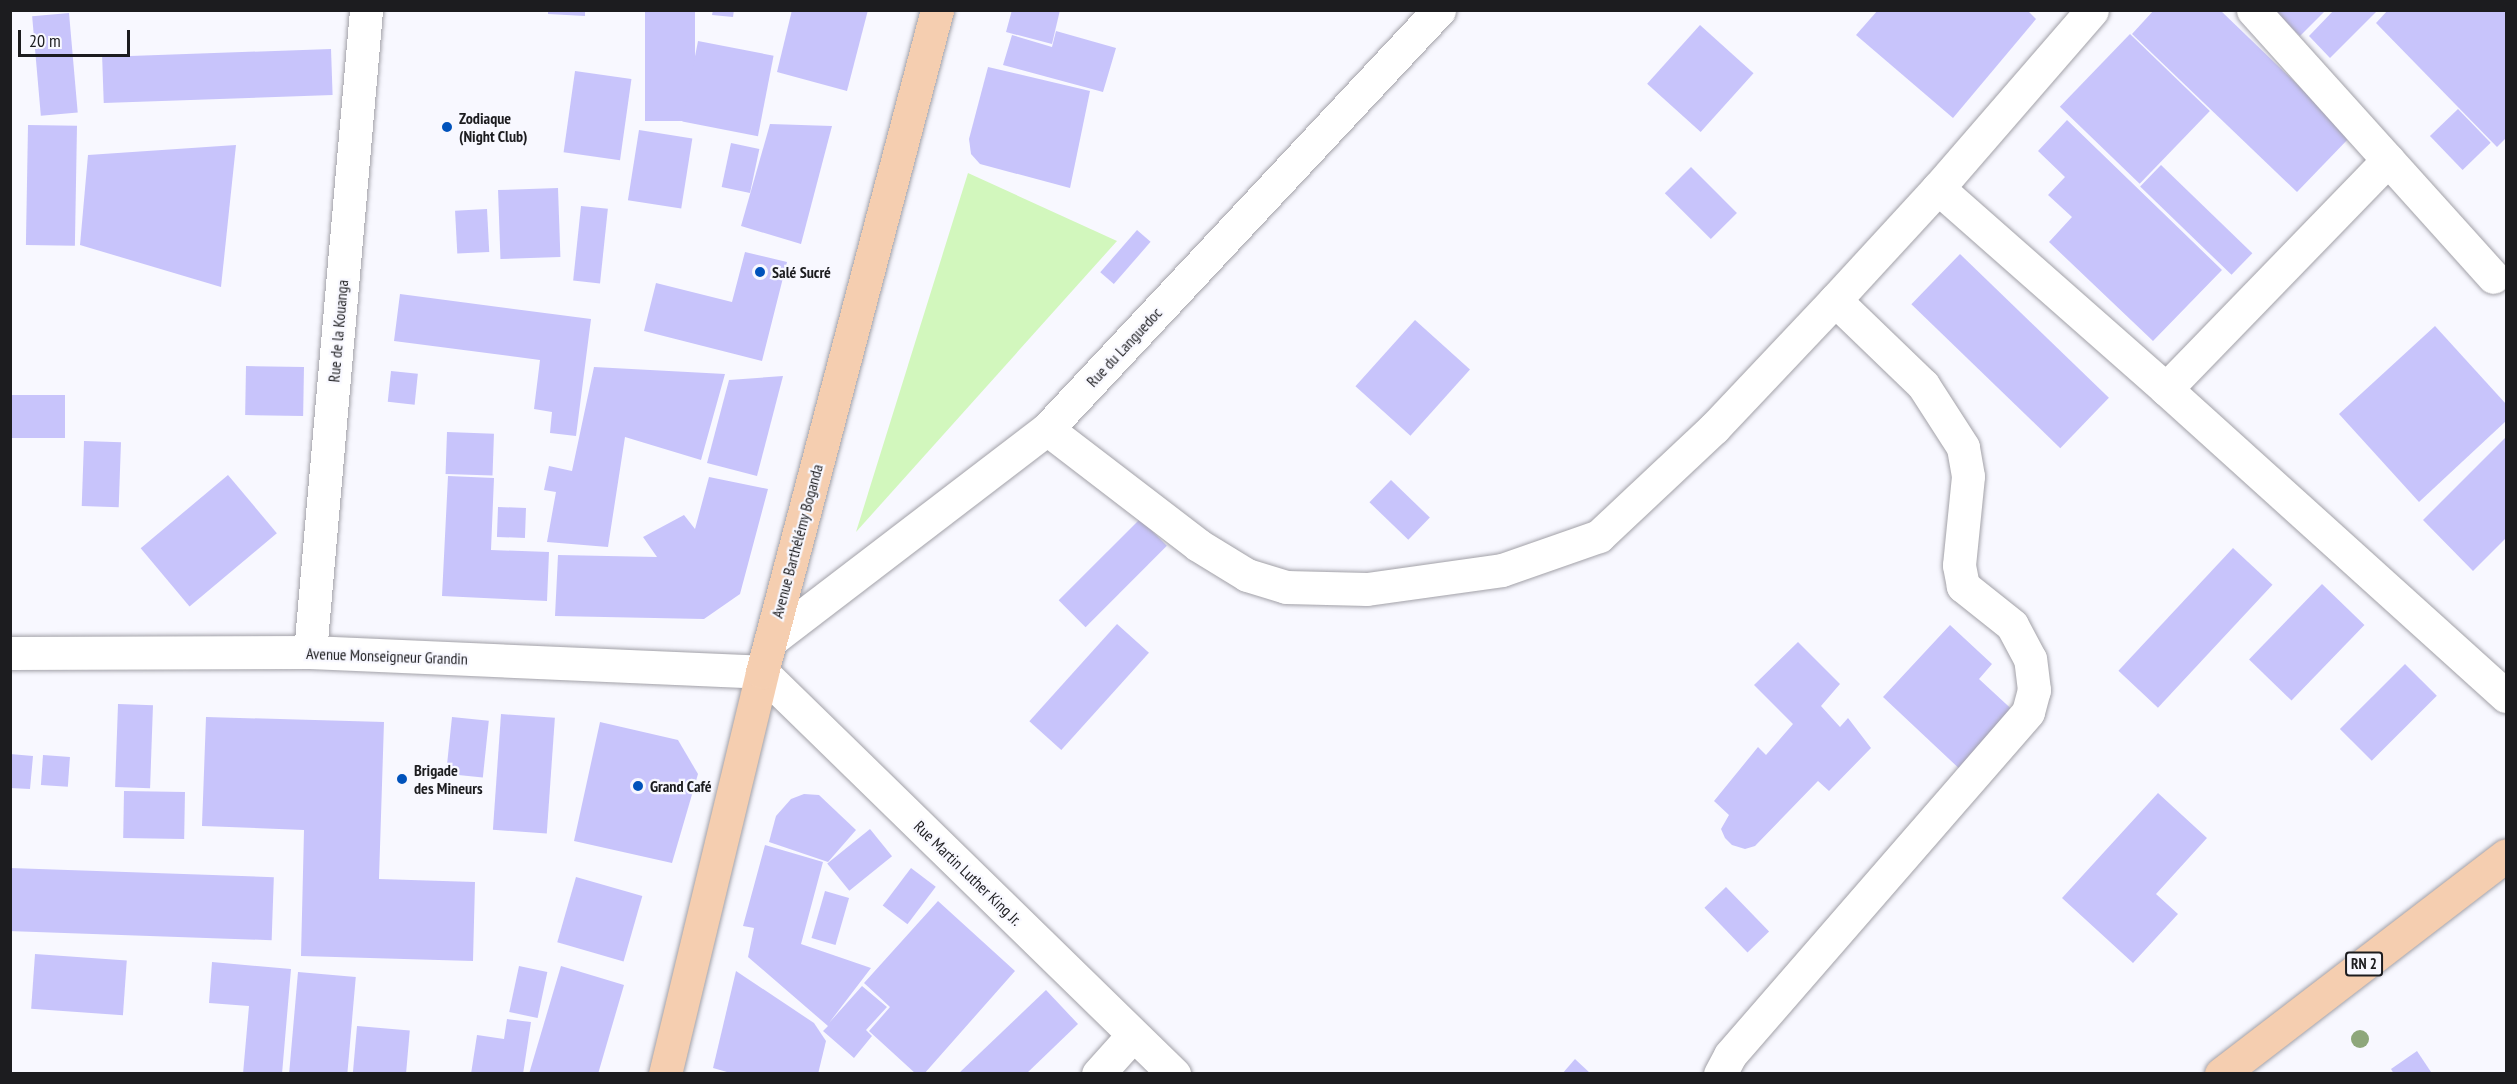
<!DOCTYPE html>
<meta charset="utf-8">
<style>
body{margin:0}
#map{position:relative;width:2517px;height:1084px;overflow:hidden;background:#f8f8ff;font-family:"PT Sans Narrow",sans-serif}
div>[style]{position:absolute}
.green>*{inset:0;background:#d2f7bd}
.building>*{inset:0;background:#c8c4fb;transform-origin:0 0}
.roads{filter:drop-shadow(0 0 2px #a2a1a8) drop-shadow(0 0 2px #a2a1a8)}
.street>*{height:33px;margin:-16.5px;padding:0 16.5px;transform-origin:16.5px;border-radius:16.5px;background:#fff}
.secondary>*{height:33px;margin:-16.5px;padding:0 16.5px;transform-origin:16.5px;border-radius:16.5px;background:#fff}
.primary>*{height:33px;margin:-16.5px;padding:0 16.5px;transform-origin:16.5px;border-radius:16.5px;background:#f5ceb0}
.trees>*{width:18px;height:18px;margin:-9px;border-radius:50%;background:#8ea77b}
.dots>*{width:16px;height:16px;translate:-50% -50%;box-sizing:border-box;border:3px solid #f8f8ff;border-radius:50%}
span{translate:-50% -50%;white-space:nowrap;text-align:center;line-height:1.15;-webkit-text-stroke:4.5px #f8f8ff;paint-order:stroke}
.shield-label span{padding:2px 4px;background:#f8f8ff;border:2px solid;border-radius:4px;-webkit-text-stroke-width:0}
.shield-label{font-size:15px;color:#1c1c1f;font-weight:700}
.poi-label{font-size:16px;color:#1c1c1f;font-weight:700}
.left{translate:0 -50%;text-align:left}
.street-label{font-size:16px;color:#1c1c1f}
.frame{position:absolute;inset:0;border:12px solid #1c1c1f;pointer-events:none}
.scale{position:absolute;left:18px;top:30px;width:112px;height:27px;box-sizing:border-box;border:3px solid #1c1c1f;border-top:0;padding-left:8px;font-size:18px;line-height:21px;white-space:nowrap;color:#1c1c1f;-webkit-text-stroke:4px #f8f8ff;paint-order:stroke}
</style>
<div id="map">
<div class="green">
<i style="clip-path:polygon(968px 173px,1117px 241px,856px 532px)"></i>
</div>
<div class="building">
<i style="clip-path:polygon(548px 10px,585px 10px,585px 16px,548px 14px)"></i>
<i style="left:645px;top:10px;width:50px;height:111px"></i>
<i style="clip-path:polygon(713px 10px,734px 10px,733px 17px,712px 15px)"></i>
<i style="clip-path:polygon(792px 10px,868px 10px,847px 91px,777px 72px)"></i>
<i style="clip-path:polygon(1012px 10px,1060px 10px,1052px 44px,1006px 32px)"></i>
<i style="clip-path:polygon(1878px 10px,2027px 10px,2036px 19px,1953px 118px,1856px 35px)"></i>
<i style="clip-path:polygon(2154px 10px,2220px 10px,2351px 136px,2297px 192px,2132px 34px)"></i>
<i style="clip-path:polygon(2274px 10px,2326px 10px,2300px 36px)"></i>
<i style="clip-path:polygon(2334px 10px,2378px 10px,2330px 58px,2309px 36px)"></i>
<i style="clip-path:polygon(2388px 10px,2506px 10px,2506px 138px,2497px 147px,2376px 23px)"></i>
<i style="left:69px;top:13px;width:100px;height:37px;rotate:85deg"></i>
<i style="left:1700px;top:25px;width:72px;height:79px;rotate:42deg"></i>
<i style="clip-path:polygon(1056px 31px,1116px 48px,1103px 92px,1003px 65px,1012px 35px,1052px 47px)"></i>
<i style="left:2130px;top:34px;width:111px;height:101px;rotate:44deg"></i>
<i style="left:698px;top:41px;width:77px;height:82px;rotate:11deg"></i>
<i style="left:331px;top:49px;width:46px;height:229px;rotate:88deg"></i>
<i style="clip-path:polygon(988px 67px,1090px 91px,1070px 188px,980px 164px,971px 154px,969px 139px)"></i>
<i style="left:575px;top:71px;width:57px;height:82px;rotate:8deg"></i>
<i style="left:2458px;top:109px;width:47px;height:39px;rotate:46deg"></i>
<i style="clip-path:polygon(2067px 120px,2222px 270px,2153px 341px,2049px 242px,2072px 217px,2048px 195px,2065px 177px,2038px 151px)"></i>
<i style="clip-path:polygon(770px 124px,832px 126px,801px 244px,741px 226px)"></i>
<i style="left:28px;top:125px;width:49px;height:120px;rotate:1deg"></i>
<i style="left:639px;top:130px;width:54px;height:71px;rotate:9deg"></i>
<i style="left:731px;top:143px;width:29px;height:45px;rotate:12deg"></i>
<i style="clip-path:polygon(236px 145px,221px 287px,80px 245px,88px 155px)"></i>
<i style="left:2161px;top:165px;width:127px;height:30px;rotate:44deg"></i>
<i style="left:1691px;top:167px;width:65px;height:37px;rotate:45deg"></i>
<i style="left:558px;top:188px;width:69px;height:60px;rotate:88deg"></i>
<i style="left:581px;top:206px;width:27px;height:75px;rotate:6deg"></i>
<i style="left:487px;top:209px;width:43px;height:32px;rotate:87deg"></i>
<i style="left:1137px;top:230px;width:18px;height:56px;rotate:41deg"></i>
<i style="clip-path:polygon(745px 252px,787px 262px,762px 361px,644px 331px,656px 283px,732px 302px)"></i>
<i style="left:1960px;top:254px;width:207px;height:70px;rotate:44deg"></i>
<i style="clip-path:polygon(400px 294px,591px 319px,576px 436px,550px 433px,552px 412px,534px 409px,540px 360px,394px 341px)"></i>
<i style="left:1415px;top:320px;width:74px;height:89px;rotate:42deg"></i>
<i style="clip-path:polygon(2435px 326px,2506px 404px,2506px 421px,2419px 502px,2339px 414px)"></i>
<i style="left:246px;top:366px;width:58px;height:49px;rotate:1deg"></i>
<i style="clip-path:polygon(594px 367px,725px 374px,701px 460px,625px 437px,608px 547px,547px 542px,556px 492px,544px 490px,549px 466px,572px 471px)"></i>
<i style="left:391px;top:371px;width:27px;height:31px;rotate:6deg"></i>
<i style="clip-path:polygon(783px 376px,757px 476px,707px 463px,729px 380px)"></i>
<i style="left:65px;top:395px;width:43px;height:55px;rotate:90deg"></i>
<i style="left:447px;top:432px;width:47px;height:42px;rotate:2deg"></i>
<i style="clip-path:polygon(2506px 437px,2506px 538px,2473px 571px,2423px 520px)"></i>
<i style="left:84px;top:441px;width:37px;height:65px;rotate:2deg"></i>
<i style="left:228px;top:475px;width:76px;height:114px;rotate:50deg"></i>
<i style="clip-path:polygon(448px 476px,494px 478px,491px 550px,549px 552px,547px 601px,442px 596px)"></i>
<i style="clip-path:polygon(709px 477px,768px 489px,740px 594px,704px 619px,555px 616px,558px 555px,657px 557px,643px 537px,684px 515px,695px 529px)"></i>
<i style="left:1391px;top:480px;width:54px;height:31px;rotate:44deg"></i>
<i style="left:498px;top:507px;width:28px;height:30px;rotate:2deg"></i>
<i style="left:1140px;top:519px;width:38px;height:115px;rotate:45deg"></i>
<i style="left:2233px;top:548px;width:54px;height:168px;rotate:43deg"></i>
<i style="left:2322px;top:584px;width:59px;height:105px;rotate:44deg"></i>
<i style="left:1117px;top:624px;width:43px;height:131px;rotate:42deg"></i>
<i style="clip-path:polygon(1950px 625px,1992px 664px,1979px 679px,2019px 716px,1965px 774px,1883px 697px)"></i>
<i style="clip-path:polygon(1798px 642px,1840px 684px,1821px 706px,1840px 727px,1848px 718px,1871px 748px,1829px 791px,1818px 781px,1755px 846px,1745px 849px,1732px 845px,1725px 838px,1721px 829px,1729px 815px,1714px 801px,1758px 747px,1766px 755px,1793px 724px,1754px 685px)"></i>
<i style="left:2405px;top:664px;width:45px;height:92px;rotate:45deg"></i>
<i style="left:118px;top:704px;width:35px;height:83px;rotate:2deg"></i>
<i style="left:501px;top:714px;width:54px;height:116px;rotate:4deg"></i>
<i style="clip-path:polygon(206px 717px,384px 722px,379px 879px,475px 882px,473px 961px,301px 956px,304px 830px,202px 826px)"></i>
<i style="left:452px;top:717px;width:37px;height:57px;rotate:6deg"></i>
<i style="clip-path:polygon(600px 722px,678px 740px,698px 774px,672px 863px,574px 841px)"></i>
<i style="clip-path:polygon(10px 754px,33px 756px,30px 789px,10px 788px)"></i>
<i style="left:43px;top:755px;width:27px;height:30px;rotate:4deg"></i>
<i style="left:124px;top:791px;width:61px;height:47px;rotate:1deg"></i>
<i style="clip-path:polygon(2158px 793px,2207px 838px,2156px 894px,2178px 914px,2133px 963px,2062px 898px)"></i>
<i style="clip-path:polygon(804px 794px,819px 795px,856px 830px,828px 862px,769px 842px,776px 816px,791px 799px)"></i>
<i style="left:870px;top:829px;width:35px;height:55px;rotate:51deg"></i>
<i style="clip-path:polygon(765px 845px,823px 862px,801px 944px,871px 968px,829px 1023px,862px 986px,887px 1007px,866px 1030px,872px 1036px,854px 1058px,823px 1031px,828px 1026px,748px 957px,754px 928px,743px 926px)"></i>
<i style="left:10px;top:868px;width:264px;height:63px;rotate:2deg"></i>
<i style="left:911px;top:868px;width:31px;height:47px;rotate:37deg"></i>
<i style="left:576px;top:877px;width:69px;height:68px;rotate:16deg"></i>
<i style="left:1726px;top:887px;width:62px;height:30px;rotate:46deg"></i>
<i style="left:825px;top:891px;width:25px;height:49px;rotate:16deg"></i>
<i style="clip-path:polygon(938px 901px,1015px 971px,924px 1074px,916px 1074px,869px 1031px,890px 1007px,864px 983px)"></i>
<i style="left:35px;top:954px;width:92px;height:55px;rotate:4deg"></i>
<i style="clip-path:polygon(212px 962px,291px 969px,282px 1074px,243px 1074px,249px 1006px,209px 1003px)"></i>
<i style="left:519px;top:966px;width:29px;height:47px;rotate:12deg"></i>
<i style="clip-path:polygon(561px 966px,624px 985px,598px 1074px,529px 1074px)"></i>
<i style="clip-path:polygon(736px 971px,814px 1023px,826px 1041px,818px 1074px,734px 1074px,713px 1068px)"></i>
<i style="left:298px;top:972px;width:58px;height:102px;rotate:5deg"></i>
<i style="clip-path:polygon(1046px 990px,1078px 1024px,1026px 1074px,958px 1074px)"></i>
<i style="clip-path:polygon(507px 1019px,531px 1022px,523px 1074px,471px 1074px,477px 1035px,504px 1039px)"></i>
<i style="left:357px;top:1026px;width:53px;height:48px;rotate:5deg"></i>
<i style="clip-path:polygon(2417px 1051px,2431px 1072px,2394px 1074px,2391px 1069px)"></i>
<i style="clip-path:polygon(1575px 1059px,1591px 1074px,1562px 1074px)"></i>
</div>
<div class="roads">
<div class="street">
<i style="left:2253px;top:10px;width:359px;rotate:48deg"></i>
<i style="left:1938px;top:188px;width:304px;rotate:41.4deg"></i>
<i style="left:2166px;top:389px;width:458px;rotate:42.1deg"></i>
<i style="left:2166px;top:389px;width:319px;rotate:-45.9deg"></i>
<i style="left:1047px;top:429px;width:190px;rotate:37.5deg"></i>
<i style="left:1198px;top:545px;width:57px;rotate:31.5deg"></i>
<i style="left:1247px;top:575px;width:41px;rotate:17.1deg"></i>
<i style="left:1286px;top:587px;width:81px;rotate:1.4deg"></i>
<i style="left:1367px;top:589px;width:136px;rotate:-8deg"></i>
<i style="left:1502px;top:570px;width:103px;rotate:-19.3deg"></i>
<i style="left:1599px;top:536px;width:158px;rotate:-43.2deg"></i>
<i style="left:1714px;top:428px;width:176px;rotate:-46.6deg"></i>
<i style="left:1835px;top:300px;width:152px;rotate:-47.4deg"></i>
<i style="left:1938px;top:188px;width:235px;rotate:-49.1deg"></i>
<i style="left:310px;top:652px;width:644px;rotate:-85.01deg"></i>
<i style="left:10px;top:653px;width:300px;rotate:-0.2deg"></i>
<i style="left:310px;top:652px;width:452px;rotate:2.5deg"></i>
<i style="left:762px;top:672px;width:576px;rotate:44.3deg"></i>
<i style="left:1098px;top:1074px;width:52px;rotate:-48.1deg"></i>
<i style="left:1720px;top:1074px;width:21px;rotate:-62deg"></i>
<i style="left:1730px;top:1055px;width:454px;rotate:-49deg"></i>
<i style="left:2028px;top:712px;width:23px;rotate:-75deg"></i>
<i style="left:2034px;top:690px;width:31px;rotate:-97deg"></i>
<i style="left:2030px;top:659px;width:38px;rotate:-118deg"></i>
<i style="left:2012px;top:625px;width:63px;rotate:-141.5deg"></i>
<i style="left:1963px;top:586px;width:21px;rotate:-101deg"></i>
<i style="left:1959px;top:565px;width:89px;rotate:-84.2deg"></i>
<i style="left:1968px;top:476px;width:29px;rotate:-100deg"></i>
<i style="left:1963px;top:447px;width:74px;rotate:-122.8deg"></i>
<i style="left:1923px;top:385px;width:122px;rotate:-136deg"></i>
</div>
<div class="secondary">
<i style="left:771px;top:640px;width:347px;rotate:-37.4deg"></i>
<i style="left:1047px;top:429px;width:574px;rotate:-46.91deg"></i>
</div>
<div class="primary">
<i style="left:665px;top:1074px;width:414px;rotate:-76.4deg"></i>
<i style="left:762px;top:672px;width:685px;rotate:-75.19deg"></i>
<i style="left:2221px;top:1074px;width:359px;rotate:-37.5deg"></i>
</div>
</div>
<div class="trees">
<i style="left:2360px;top:1039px"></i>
</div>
<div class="dots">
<i style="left:447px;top:127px;background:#0052bb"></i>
<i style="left:760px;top:272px;background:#0052bb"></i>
<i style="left:402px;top:779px;background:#0052bb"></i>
<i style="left:638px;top:786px;background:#0052bb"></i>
</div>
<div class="shield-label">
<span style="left:2364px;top:964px">RN 2</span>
</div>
<div class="poi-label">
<span class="left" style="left:459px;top:127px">Zodiaque<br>(Night Club)</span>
<span class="left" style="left:772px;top:272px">Salé Sucré</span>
<span class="left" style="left:414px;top:779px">Brigade<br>des Mineurs</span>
<span class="left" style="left:650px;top:786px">Grand Café</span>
</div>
<div class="street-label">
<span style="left:338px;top:331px;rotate:-85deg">Rue de la Kouanga</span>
<span style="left:1124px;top:347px;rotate:-47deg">Rue du Languedoc</span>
<span style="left:797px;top:541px;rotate:-75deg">Avenue Barthélémy Boganda</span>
<span style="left:387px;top:656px;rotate:2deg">Avenue Monseigneur Grandin</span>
<span style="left:968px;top:873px;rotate:44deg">Rue Martin Luther King Jr.</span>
</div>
<div class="frame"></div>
<div class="scale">20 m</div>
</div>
